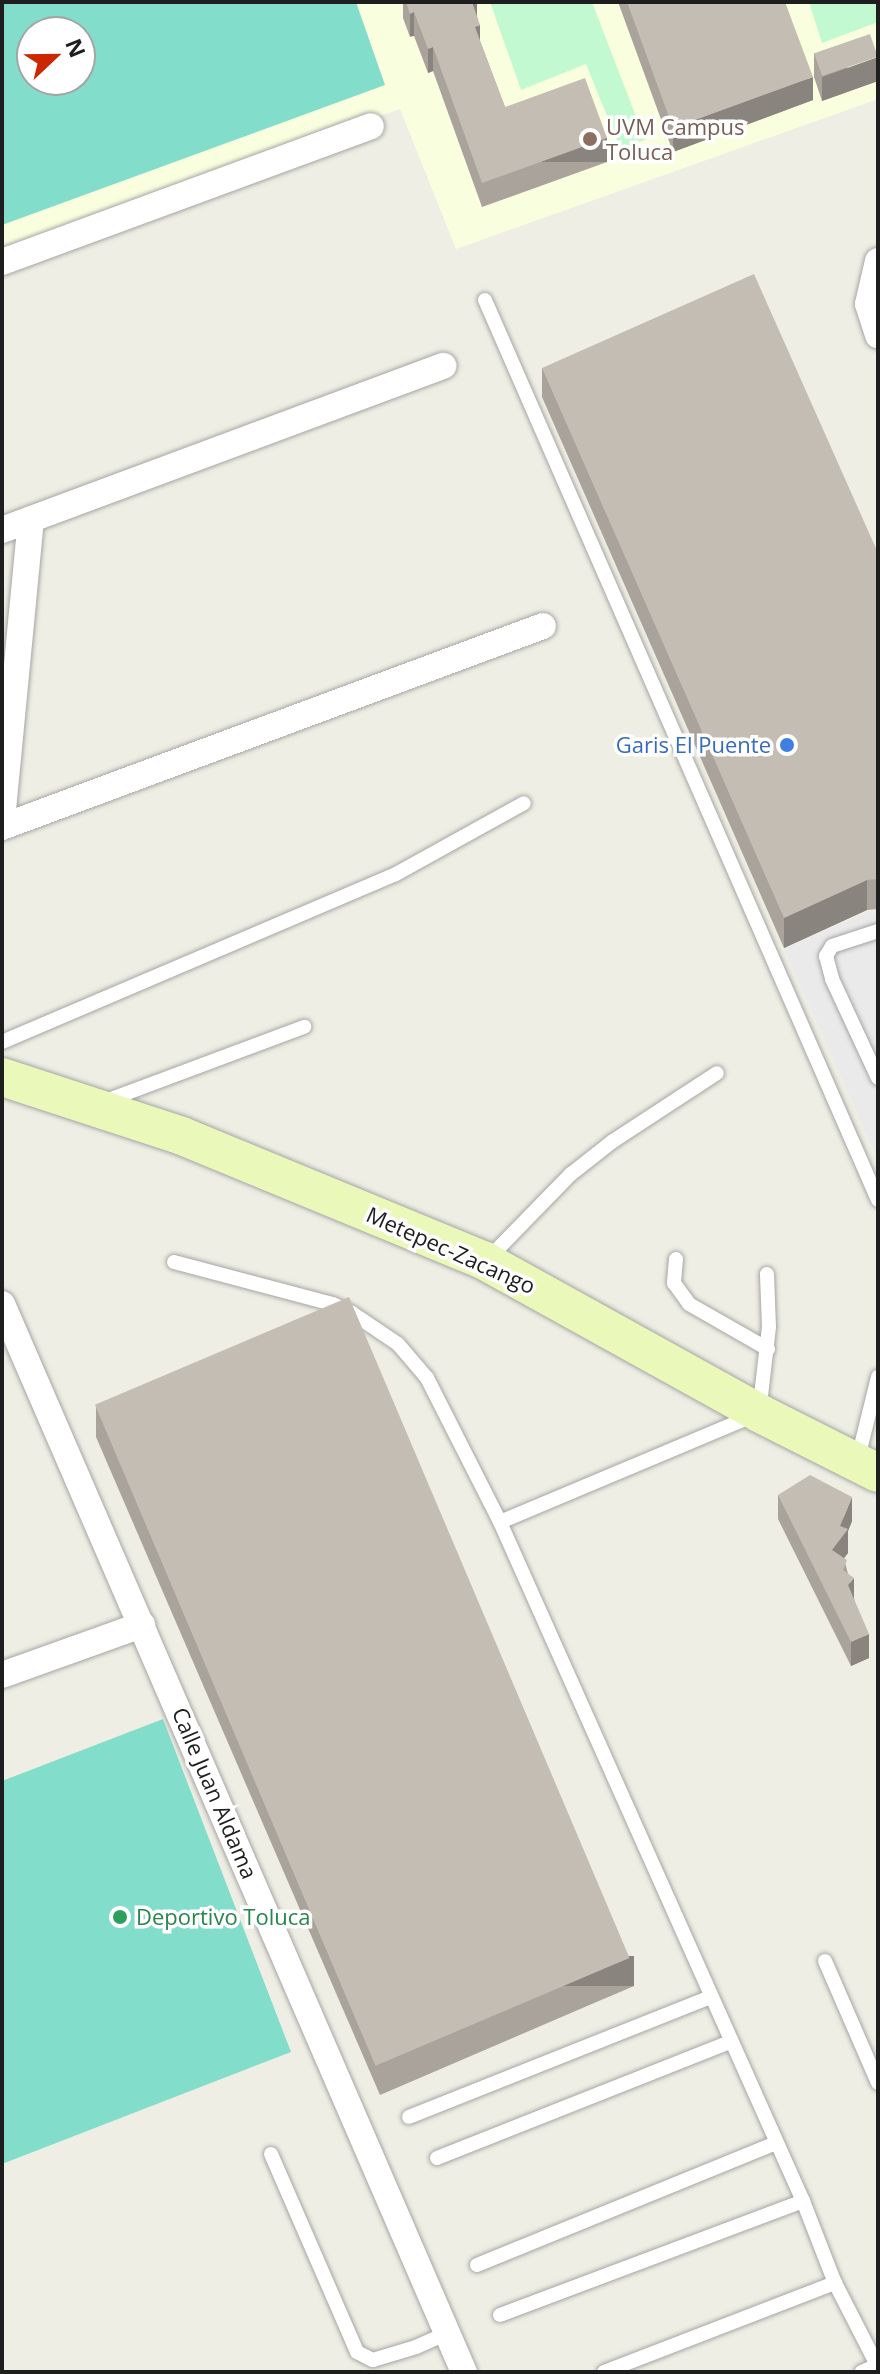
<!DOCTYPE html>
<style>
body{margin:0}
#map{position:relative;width:880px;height:2374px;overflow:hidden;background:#efeee4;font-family:"Open Sans",sans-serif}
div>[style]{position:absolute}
.education>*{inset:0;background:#f9ffde}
.park>*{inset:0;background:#c2f9d0}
.pitch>*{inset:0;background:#83ddcb}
.parking>*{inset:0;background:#eaeaea}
.roads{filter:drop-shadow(0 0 2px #a5a5a5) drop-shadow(0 0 2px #a5a5a5)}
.service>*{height:14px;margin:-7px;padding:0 7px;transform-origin:7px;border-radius:7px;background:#fff}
.minor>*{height:26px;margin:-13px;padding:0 13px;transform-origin:13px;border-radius:13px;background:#fff}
.secondary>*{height:38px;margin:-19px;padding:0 19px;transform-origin:19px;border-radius:19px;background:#eaf9b9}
.wall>*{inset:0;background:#a9a39b}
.shaded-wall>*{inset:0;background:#89847e;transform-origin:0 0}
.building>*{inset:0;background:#c4bdb4;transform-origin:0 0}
.dots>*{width:22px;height:22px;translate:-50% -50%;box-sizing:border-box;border:4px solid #fff;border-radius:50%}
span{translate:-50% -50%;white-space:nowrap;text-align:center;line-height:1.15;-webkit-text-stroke:7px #fff;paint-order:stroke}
.education-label{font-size:22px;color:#785e54}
.left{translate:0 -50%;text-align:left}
.shop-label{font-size:22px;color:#366cbe}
.right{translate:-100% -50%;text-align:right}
.street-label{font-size:22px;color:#1e1e1e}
.leisure-label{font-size:22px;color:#27864d}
.frame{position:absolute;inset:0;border:4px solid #1e1e1e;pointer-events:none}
.north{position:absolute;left:16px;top:16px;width:80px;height:80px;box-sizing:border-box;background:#fff;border:2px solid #a5a5a5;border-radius:50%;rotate:68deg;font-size:22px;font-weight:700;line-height:32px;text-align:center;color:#1e1e1e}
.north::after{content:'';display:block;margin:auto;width:28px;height:36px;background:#ca2702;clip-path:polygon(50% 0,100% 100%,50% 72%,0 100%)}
</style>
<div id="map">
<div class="education">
<i style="clip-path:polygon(evenodd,2px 2px,878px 2px,878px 99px,456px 249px,400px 109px,2px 251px,2px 2px,32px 32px,80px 32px,80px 80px,32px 80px,32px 32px)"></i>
</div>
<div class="park">
<i style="clip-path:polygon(490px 2px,592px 2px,645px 140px,620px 148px,586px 64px,521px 90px)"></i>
<i style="clip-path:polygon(809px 2px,878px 2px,878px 22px,822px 43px)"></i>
</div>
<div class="pitch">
<i style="clip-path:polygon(evenodd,2px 2px,356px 2px,385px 85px,2px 225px,2px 2px,32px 32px,80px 32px,80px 80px,32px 80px,32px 32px)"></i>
<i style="clip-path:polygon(163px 1719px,291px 2052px,2px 2164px,2px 1781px)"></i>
</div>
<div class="parking">
<i style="clip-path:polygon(878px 910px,878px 1160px,784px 948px,867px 912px)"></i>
</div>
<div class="roads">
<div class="service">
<i style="left:485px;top:300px;width:982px;rotate:66.41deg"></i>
<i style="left:878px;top:931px;width:48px;rotate:161.9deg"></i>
<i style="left:832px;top:946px;width:12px;rotate:121deg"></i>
<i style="left:826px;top:956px;width:24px;rotate:75deg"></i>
<i style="left:832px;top:979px;width:109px;rotate:65.1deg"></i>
<i style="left:2px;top:1042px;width:428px;rotate:-23.1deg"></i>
<i style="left:396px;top:874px;width:146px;rotate:-29deg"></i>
<i style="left:103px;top:1102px;width:215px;rotate:-20.5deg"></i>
<i style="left:676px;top:1259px;width:24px;rotate:95deg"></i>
<i style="left:674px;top:1283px;width:26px;rotate:54deg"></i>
<i style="left:689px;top:1304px;width:91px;rotate:29.7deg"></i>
<i style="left:486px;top:1261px;width:122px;rotate:-45.7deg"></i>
<i style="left:571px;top:1174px;width:53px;rotate:-38.2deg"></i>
<i style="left:613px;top:1141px;width:124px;rotate:-33.2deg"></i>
<i style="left:174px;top:1262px;width:164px;rotate:14.8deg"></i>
<i style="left:333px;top:1304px;width:21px;rotate:25deg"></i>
<i style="left:352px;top:1313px;width:55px;rotate:34deg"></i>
<i style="left:398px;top:1344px;width:45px;rotate:49.5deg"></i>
<i style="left:427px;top:1378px;width:161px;rotate:63.1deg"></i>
<i style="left:500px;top:1522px;width:744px;rotate:65.95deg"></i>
<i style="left:803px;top:2201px;width:88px;rotate:68.7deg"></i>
<i style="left:835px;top:2283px;width:92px;rotate:62.9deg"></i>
<i style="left:877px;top:2365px;width:17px;rotate:155deg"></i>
<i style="left:857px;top:1462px;width:88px;rotate:-76.1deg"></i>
<i style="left:500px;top:1522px;width:281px;rotate:-22.8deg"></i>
<i style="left:759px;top:1413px;width:87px;rotate:-83.4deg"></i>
<i style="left:769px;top:1327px;width:53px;rotate:-92.2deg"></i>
<i style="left:825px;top:1961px;width:133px;rotate:66.5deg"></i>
<i style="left:409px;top:2117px;width:325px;rotate:-21.7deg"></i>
<i style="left:271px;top:2154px;width:216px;rotate:66.5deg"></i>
<i style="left:357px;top:2352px;width:18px;rotate:27deg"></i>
<i style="left:373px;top:2360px;width:45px;rotate:-16.8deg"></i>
<i style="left:416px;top:2347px;width:35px;rotate:-24deg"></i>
<i style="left:437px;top:2158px;width:315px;rotate:-21.6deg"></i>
<i style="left:477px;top:2265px;width:323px;rotate:-22.2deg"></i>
<i style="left:500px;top:2315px;width:324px;rotate:-20.6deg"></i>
<i style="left:604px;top:2372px;width:248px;rotate:-21.1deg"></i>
</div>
<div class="minor">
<i style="left:878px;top:261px;width:44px;rotate:103.1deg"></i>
<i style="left:868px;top:304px;width:33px;rotate:72deg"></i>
<i style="left:2px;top:262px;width:393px;rotate:-20.2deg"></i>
<i style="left:2px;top:530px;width:471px;rotate:-20.4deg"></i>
<i style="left:2px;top:820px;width:302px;rotate:-84.5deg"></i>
<i style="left:2px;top:827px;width:577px;rotate:-20.38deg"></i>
<i style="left:2px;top:1304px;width:1164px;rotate:66.61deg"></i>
<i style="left:2px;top:1675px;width:149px;rotate:-19.7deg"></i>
</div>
<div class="secondary">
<i style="left:2px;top:1077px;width:189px;rotate:18.1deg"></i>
<i style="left:182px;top:1136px;width:328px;rotate:22.4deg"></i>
<i style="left:485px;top:1261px;width:313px;rotate:29deg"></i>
<i style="left:759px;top:1413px;width:133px;rotate:26.8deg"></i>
</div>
</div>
<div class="wall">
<i style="clip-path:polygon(403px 2px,477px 2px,477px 16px,480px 41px,505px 107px,607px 162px,482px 207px,433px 71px,428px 73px,414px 36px,410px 37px,403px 18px)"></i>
<i style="clip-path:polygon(618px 2px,785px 2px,813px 100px,673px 152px)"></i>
<i style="clip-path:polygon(814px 53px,878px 81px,822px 101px,814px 77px)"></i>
<i style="clip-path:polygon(542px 368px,878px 553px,878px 909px,867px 910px,784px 948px,542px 397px)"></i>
<i style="clip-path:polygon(96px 1407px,634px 1986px,380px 2095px,96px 1437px)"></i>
<i style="clip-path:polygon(778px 1495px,852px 1521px,848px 1531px,848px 1553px,844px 1558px,869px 1658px,851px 1666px,778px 1519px)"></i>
</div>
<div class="shaded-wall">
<i style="clip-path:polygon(471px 2px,477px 2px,477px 21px)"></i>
<i style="left:414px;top:12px;width:24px;height:4px;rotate:90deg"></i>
<i style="clip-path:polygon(480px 25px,480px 49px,475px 27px)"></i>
<i style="clip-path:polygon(433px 47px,433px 71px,428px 73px,428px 49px)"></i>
<i style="clip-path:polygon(878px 57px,878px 81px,822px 101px,822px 77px)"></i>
<i style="clip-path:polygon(813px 77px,813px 100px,673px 152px,673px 128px)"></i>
<i style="left:607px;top:138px;width:24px;height:133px;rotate:90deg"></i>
<i style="clip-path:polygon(867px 880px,867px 910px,784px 948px,784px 918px)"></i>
<i style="clip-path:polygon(852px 1497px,852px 1521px,848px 1531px,848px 1553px,832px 1574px,832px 1550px,840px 1526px)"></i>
<i style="clip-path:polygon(854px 1578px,854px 1602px,848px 1585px)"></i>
<i style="clip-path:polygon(869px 1634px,869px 1658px,851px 1666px,851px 1642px)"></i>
<i style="left:634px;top:1956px;width:30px;height:276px;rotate:90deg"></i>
</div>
<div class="building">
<i style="clip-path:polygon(406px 2px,472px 2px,480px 25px,475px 27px,505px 107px,585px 78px,607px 138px,482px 183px,433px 47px,428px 49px,414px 12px,410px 14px)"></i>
<i style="clip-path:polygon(627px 2px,785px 2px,813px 77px,673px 128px)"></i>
<i style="left:870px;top:34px;width:24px;height:59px;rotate:71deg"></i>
<i style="clip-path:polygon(754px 274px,878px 553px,878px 879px,867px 880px,784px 918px,542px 368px)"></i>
<i style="left:349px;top:1297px;width:718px;height:276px;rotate:67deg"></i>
<i style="clip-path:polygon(810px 1475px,852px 1497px,840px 1526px,848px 1529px,832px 1550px,847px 1560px,843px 1570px,854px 1578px,848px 1585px,869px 1634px,851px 1642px,778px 1495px)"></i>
</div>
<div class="dots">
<i style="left:590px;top:139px;background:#8d6e63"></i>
<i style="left:787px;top:745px;background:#3f7fe0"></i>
<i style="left:120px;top:1917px;background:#2e9e5b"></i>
</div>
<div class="education-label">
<span class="left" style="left:606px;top:139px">UVM Campus<br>Toluca</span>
</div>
<div class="shop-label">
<span class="right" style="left:771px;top:745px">Garis El Puente</span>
</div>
<div class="street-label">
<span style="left:451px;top:1250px;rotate:24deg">Metepec-Zacango</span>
<span style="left:215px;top:1793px;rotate:67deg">Calle Juan Aldama</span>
</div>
<div class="leisure-label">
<span class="left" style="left:136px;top:1917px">Deportivo Toluca</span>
</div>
<div class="frame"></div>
<div class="north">N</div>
</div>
